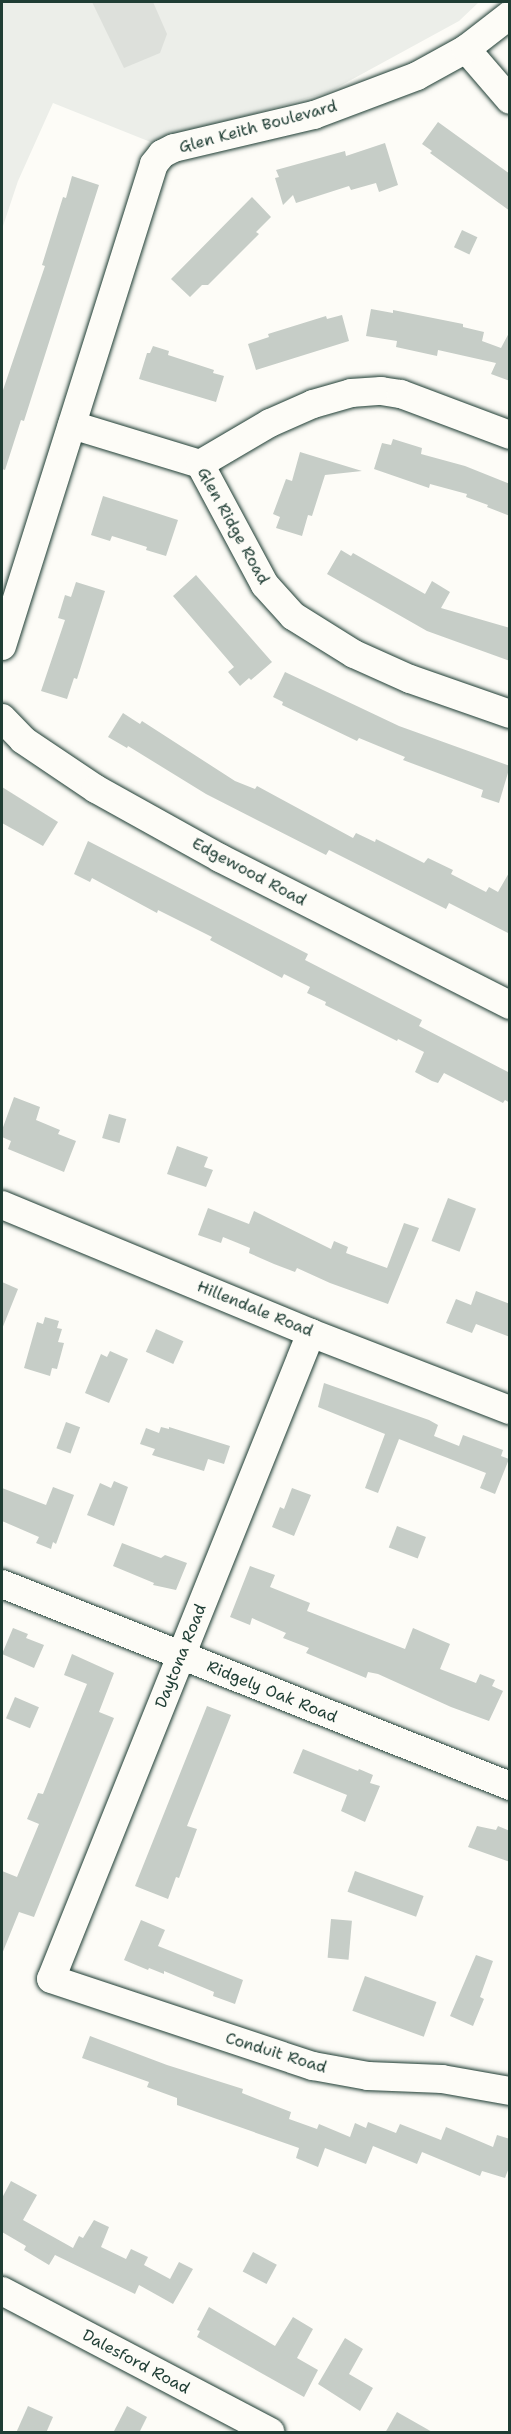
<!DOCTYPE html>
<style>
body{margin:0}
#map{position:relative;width:511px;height:2434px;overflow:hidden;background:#fdfcf7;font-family:"Shantell Sans",sans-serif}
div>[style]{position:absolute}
.built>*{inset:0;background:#eceee9}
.green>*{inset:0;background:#dde0db}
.building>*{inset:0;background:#c6cdc7;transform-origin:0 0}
.roads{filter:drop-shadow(0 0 2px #1f3d34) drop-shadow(0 0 2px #1f3d34)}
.minor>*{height:28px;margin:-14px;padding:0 14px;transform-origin:14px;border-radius:14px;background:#fdfcf7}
span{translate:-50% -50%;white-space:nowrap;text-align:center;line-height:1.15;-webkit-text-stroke:4.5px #fdfcf7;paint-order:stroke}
.street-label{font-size:16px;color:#1f3d34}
.frame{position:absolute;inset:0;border:3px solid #1f3d34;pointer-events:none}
</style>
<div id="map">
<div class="built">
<i style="clip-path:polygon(2px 2px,479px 2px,459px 21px,329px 92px,153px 143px,53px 103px,18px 181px,2px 229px)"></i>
</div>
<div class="green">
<i style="clip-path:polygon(92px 2px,153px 2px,167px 34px,160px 53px,124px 68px)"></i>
</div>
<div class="building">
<i style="clip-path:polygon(438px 122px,510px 174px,510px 211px,430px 153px,432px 151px,422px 144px)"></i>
<i style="clip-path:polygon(385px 143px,398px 185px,379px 192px,376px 183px,351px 190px,349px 186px,296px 203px,293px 195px,283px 205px,275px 178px,279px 177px,276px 170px,345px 151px,346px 156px)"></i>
<i style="clip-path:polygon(72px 176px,99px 185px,24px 421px,21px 420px,5px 470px,2px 469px,2px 393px,45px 266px,42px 265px,63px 197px,66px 198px)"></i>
<i style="clip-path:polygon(252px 197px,271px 217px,256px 232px,259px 234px,208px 285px,202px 285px,190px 297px,171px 279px)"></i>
<i style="left:462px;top:230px;width:17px;height:19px;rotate:25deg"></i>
<i style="clip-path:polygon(371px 309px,393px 313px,393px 310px,463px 324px,463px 327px,484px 332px,482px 341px,501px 348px,510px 331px,510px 381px,491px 374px,496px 363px,438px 350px,437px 356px,396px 347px,397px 341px,366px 336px)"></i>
<i style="clip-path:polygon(342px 315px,349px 341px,256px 370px,248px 344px,269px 337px,268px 334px,326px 316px,327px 319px)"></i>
<i style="clip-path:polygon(153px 346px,169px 351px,168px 355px,214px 370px,213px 373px,224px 376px,216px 402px,139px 379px,147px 353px,150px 353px)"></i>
<i style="clip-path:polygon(393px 439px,422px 448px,421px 454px,465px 466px,510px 484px,510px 516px,487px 507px,488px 505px,466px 497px,467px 494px,430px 484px,429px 488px,374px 469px,382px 443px,391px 445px)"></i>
<i style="clip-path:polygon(300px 452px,362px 471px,325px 475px,312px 516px,308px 515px,302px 536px,276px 528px,280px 517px,273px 514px,286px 479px,292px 481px)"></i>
<i style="clip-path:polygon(103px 496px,178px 520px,166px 556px,146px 550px,147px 547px,112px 536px,110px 541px,91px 535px)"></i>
<i style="clip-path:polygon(341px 550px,351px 556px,353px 553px,425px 594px,432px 581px,450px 592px,441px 608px,510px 628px,510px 661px,427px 631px,327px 574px)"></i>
<i style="clip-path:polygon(196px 575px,272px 662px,251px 680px,249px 678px,240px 686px,228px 672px,234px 667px,173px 596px)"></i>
<i style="clip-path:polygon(76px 582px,105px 591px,77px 679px,74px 678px,67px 699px,41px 691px,65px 620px,58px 618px,65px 595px,71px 597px)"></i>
<i style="clip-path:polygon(285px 672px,399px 726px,510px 766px,499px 803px,481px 797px,483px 790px,403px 760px,405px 757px,359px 738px,357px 741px,282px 705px,283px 702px,273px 697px)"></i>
<i style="clip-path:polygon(123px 713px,140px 724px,142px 721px,235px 781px,255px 789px,257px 786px,353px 838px,356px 833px,375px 842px,376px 839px,424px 863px,428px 858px,453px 870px,451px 874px,486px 892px,489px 887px,498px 892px,510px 871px,510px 934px,449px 903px,446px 909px,329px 850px,326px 855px,206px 794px,128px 746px,127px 748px,108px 737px)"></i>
<i style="clip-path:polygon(2px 787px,58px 822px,43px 846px,2px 823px)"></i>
<i style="clip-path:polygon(88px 841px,308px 954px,305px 960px,422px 1020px,419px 1026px,510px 1073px,510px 1103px,505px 1100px,503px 1103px,444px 1073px,438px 1083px,432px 1081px,415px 1072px,424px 1052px,398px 1039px,397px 1041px,325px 1005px,326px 1002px,307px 993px,310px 987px,284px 974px,282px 978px,210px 940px,212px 937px,158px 910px,157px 913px,92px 878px,90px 882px,74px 874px)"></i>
<i style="clip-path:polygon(14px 1097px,40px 1107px,36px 1120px,60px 1130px,58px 1134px,76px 1141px,64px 1172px,8px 1149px,11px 1141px,2px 1137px,2px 1130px)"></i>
<i style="left:109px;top:1114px;width:18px;height:25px;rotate:16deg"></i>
<i style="clip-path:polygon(177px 1146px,208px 1157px,204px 1167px,213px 1170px,206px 1187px,167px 1174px)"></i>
<i style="left:448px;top:1198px;width:30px;height:46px;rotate:21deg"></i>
<i style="clip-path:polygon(208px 1208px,249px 1224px,254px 1211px,331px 1249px,334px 1241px,348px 1247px,346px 1253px,387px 1268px,404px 1223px,419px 1228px,388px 1304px,330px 1283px,297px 1268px,295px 1272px,274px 1264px,249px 1253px,250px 1248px,223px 1237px,221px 1243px,198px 1235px)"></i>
<i style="clip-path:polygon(2px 1282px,18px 1289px,2px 1329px)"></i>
<i style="clip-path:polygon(476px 1291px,510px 1304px,510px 1337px,476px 1324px,472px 1333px,446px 1323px,456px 1299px,471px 1305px)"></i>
<i style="clip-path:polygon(45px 1317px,59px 1321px,57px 1328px,62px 1329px,58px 1342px,64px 1343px,57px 1369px,52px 1368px,50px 1376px,24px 1368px,37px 1322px,43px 1324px)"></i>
<i style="left:156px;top:1329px;width:30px;height:25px;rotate:24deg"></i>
<i style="clip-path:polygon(110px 1351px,128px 1359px,109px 1403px,85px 1393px,101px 1354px,107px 1357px)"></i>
<i style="clip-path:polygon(324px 1383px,429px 1420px,438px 1425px,434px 1436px,459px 1446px,463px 1435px,503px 1450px,501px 1456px,509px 1459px,495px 1494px,480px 1488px,486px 1473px,399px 1439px,378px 1493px,365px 1488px,385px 1434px,318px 1407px)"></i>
<i style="left:66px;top:1422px;width:15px;height:28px;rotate:20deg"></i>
<i style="clip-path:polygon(161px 1427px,169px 1429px,169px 1427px,230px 1446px,224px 1464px,208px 1459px,204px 1471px,152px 1455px,155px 1449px,140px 1444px,146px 1428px,159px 1433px)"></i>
<i style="clip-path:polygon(114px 1481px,128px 1487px,114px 1526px,87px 1515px,100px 1483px,111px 1488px)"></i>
<i style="clip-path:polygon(53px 1487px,74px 1495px,56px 1544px,53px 1542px,51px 1549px,36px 1543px,39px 1537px,2px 1521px,2px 1488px,46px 1505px)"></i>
<i style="clip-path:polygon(292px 1488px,311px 1495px,294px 1536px,272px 1527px,280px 1507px,284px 1509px)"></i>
<i style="left:397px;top:1526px;width:31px;height:23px;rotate:21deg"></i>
<i style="clip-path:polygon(122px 1543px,161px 1558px,165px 1555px,187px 1563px,176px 1590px,153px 1585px,154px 1583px,113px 1566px)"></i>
<i style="clip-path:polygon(250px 1566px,275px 1575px,270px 1587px,310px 1603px,307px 1611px,405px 1649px,413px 1628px,450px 1644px,440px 1669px,476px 1683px,480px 1674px,495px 1680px,492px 1686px,503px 1691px,489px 1721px,451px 1707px,378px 1674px,368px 1672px,366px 1678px,306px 1653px,309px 1648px,283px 1638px,286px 1633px,252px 1618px,250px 1625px,230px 1617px)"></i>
<i style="clip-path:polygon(13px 1628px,28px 1634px,26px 1638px,44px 1645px,34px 1668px,2px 1654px)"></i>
<i style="clip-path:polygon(72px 1654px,114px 1673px,99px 1712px,114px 1718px,34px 1917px,19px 1912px,2px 1954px,2px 1871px,17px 1877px,39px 1824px,27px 1819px,38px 1793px,43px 1794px,87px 1684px,64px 1675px)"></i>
<i style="left:15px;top:1697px;width:26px;height:23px;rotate:23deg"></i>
<i style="clip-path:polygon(207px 1706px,231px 1715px,187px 1826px,197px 1829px,179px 1878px,176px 1877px,168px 1899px,135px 1886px)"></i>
<i style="clip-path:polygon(303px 1749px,358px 1771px,359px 1769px,373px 1775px,370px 1783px,380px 1786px,365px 1822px,341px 1811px,347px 1795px,293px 1773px)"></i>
<i style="clip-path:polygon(477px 1826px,496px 1830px,498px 1826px,510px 1831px,510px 1862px,468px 1847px)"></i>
<i style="left:355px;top:1871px;width:73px;height:22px;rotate:20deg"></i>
<i style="left:331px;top:1919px;width:21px;height:39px;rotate:5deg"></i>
<i style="clip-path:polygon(141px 1920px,165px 1930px,158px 1946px,243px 1980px,235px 2004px,213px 1996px,214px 1992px,164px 1971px,164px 1974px,149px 1968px,148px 1970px,124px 1960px)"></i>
<i style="clip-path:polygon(476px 1955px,493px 1961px,480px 1997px,484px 1999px,473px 2026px,450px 2016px)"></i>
<i style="left:365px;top:1976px;width:76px;height:37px;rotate:20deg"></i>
<i style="clip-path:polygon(90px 2036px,167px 2065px,243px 2089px,242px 2093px,291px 2112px,289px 2119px,317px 2129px,319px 2124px,350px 2137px,355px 2123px,366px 2128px,368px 2122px,396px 2133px,400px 2124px,441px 2140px,446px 2127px,493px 2147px,497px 2135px,510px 2139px,510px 2165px,505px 2178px,482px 2171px,480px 2176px,422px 2152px,417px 2164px,373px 2146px,366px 2164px,325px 2148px,318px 2167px,296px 2158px,299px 2148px,177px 2105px,177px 2098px,147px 2087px,149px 2082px,82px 2058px)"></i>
<i style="clip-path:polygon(11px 2181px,37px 2195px,23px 2220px,73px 2248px,79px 2236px,83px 2238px,94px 2220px,109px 2227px,101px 2247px,126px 2259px,131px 2249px,148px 2257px,144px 2265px,170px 2279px,179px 2262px,193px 2269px,173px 2304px,139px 2285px,135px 2294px,55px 2255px,49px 2265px,24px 2250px,26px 2246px,2px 2232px,2px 2198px)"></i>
<i style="left:253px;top:2252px;width:27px;height:22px;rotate:28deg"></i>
<i style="clip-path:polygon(209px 2307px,275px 2346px,293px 2317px,313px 2329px,297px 2358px,318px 2370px,304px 2397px,197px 2337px,200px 2331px,197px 2330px)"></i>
<i style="clip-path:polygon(345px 2338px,363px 2349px,349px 2374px,373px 2388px,360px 2411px,318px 2384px)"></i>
<i style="clip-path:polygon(28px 2406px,53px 2417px,46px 2433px,16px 2433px)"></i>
<i style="clip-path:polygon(127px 2406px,147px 2417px,139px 2433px,113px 2433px)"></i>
<i style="clip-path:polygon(397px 2412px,434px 2433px,385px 2433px)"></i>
</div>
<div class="roads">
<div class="minor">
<i style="left:466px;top:49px;width:67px;rotate:49.2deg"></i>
<i style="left:72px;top:425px;width:134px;rotate:16.9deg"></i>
<i style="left:200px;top:464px;width:137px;rotate:61.8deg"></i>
<i style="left:265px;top:585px;width:42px;rotate:47.9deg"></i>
<i style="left:293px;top:616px;width:72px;rotate:31.9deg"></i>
<i style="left:354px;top:654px;width:61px;rotate:24.1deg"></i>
<i style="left:410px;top:679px;width:106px;rotate:19.3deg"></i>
<i style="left:200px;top:464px;width:81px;rotate:-30.4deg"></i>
<i style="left:270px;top:423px;width:47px;rotate:-23.8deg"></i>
<i style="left:313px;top:404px;width:40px;rotate:-16deg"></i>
<i style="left:351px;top:393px;width:30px;rotate:-4deg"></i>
<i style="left:381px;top:391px;width:20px;rotate:9deg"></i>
<i style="left:401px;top:394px;width:116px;rotate:20.6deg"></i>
<i style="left:2px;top:646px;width:505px;rotate:-72.5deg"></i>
<i style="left:154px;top:164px;width:13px;rotate:-51deg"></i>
<i style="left:162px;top:154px;width:13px;rotate:-27deg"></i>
<i style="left:174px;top:148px;width:144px;rotate:-13.3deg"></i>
<i style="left:314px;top:115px;width:110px;rotate:-20.7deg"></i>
<i style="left:417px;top:76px;width:56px;rotate:-28.9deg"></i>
<i style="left:466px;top:49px;width:56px;rotate:-37.7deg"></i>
<i style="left:2px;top:718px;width:30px;rotate:46deg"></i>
<i style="left:23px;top:740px;width:88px;rotate:33.9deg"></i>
<i style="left:96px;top:789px;width:142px;rotate:29.1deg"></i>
<i style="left:220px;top:858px;width:325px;rotate:26.9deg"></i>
<i style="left:2px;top:1205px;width:334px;rotate:22.5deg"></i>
<i style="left:311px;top:1333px;width:213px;rotate:21.2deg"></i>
<i style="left:311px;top:1333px;width:696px;rotate:111.92deg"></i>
<i style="left:51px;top:1979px;width:276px;rotate:18.4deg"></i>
<i style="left:313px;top:2066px;width:56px;rotate:10.3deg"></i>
<i style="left:368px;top:2076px;width:74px;rotate:2.3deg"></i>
<i style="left:442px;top:2079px;width:69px;rotate:10deg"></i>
<i style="left:2px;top:1584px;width:547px;rotate:21.68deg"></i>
<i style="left:2px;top:2291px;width:303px;rotate:27.7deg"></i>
</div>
</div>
<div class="street-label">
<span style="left:258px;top:127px;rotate:-15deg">Glen Keith Boulevard</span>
<span style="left:233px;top:526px;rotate:61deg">Glen Ridge Road</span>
<span style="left:249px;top:872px;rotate:28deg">Edgewood Road</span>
<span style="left:255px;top:1309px;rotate:22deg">Hillendale Road</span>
<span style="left:181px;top:1656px;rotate:-68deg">Daytona Road</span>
<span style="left:272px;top:1692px;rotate:22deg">Ridgely Oak Road</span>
<span style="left:276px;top:2053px;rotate:17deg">Conduit Road</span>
<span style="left:136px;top:2362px;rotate:28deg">Dalesford Road</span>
</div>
<div class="frame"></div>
</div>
